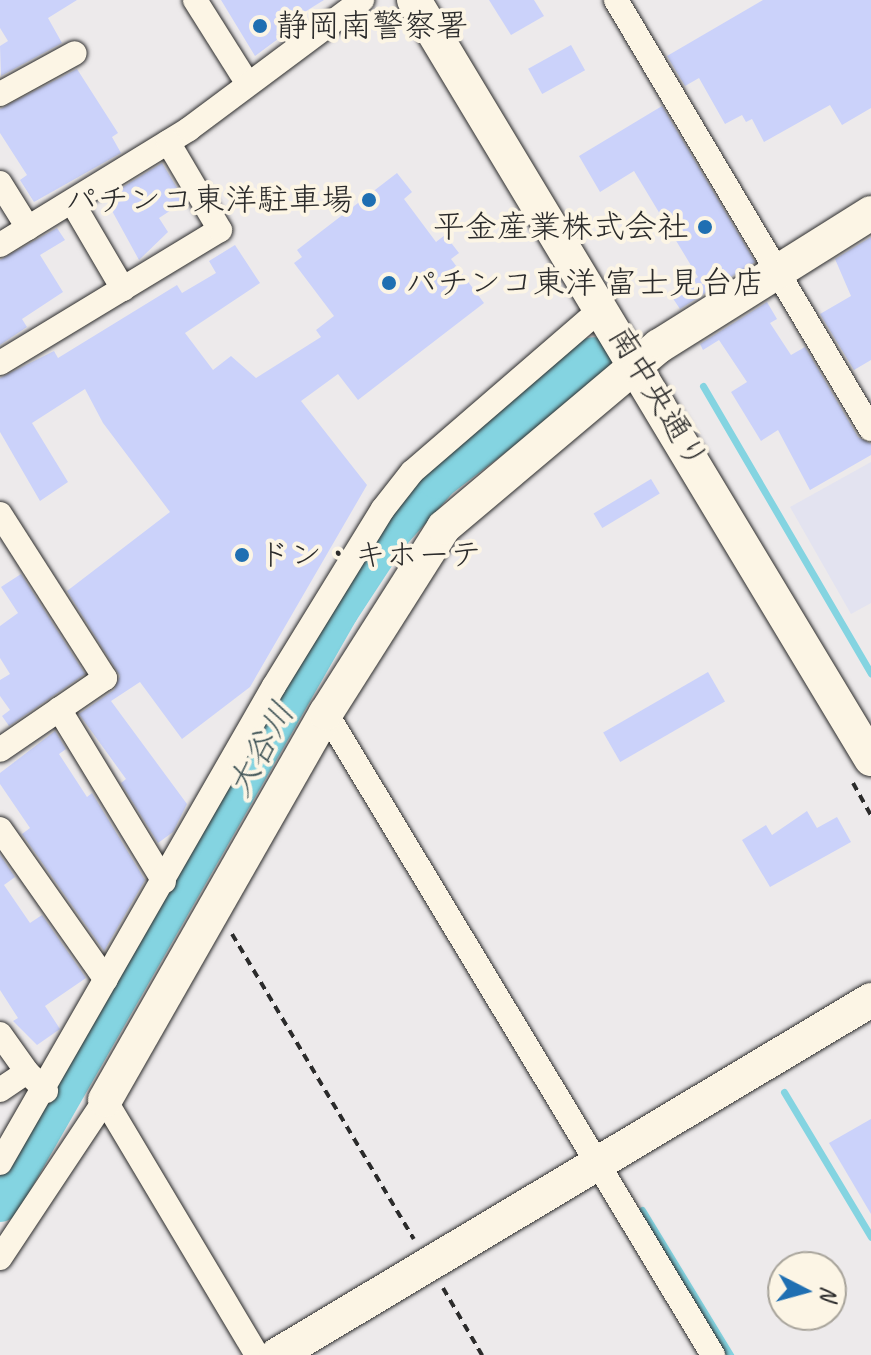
<!DOCTYPE html>
<meta charset="utf-8">
<style>
body{margin:0}
#map{position:relative;width:871px;height:1355px;overflow:hidden;background:#edeaeb;font-family:Caveat,"Klee One",sans-serif}
div>[style]{position:absolute}
.built>*{inset:0;background:#e3e3f0}
.stream>*{height:7px;margin:-3.5px;padding:0 3.5px;transform-origin:3.5px;border-radius:3.5px;background:#84d4e1}
.river>*{height:42px;margin:-21px;padding:0 21px;transform-origin:21px;border-radius:21px;background:#84d4e1}
.building>*{inset:0;background:#cbd2fa;transform-origin:0 0}
.path>*{height:4px;margin-top:-2px;transform-origin:0;background:repeating-linear-gradient(90deg,#2b2b2b 0 8px,transparent 0 14px)}
.roads{filter:drop-shadow(0 0 2px #2b2b2b) drop-shadow(0 0 2px #2b2b2b)}
.street>*{height:24px;margin:-12px;padding:0 12px;transform-origin:12px;border-radius:12px;background:#fcf5e5}
.secondary>*{height:34px;margin:-17px;padding:0 17px;transform-origin:17px;border-radius:17px;background:#fcf5e5}
.dots>*{width:22px;height:22px;translate:-50% -50%;box-sizing:border-box;border:4px solid #fcf5e5;border-radius:50%}
span{translate:-50% -50%;white-space:nowrap;text-align:center;line-height:1.15;-webkit-text-stroke:8px #fcf5e5;paint-order:stroke}
.poi-label{font-size:32px;color:#2b2b2b}
.left{translate:0 -50%;text-align:left}
.right{translate:-100% -50%;text-align:right}
.street-label{font-size:32px;color:#2b2b2b}
.water-label{font-size:34px;color:#415558;font-style:italic}
.north{position:absolute;left:767px;top:1251px;width:80px;height:80px;box-sizing:border-box;background:#fcf5e5;border:2px solid #a8a49b;border-radius:50%;rotate:96deg;font-size:22px;font-weight:700;line-height:32px;text-align:center;color:#2b2b2b}
.north::after{content:'';display:block;margin:auto;width:28px;height:36px;background:#1f6fb2;clip-path:polygon(50% 0,100% 100%,50% 72%,0 100%)}
</style>
<div id="map">
<div class="built">
<i style="clip-path:polygon(871px 462px,871px 603px,851px 614px,790px 507px)"></i>
</div>
<div class="stream">
<i style="left:703px;top:386px;width:333px;rotate:59.7deg"></i>
<i style="left:784px;top:1092px;width:169px;rotate:59deg"></i>
<i style="left:642px;top:1210px;width:170px;rotate:58.7deg"></i>
</div>
<div class="river">
<i style="left:0;top:1201px;width:681px;rotate:-60.23deg"></i>
<i style="left:338px;top:610px;width:90px;rotate:-56.8deg"></i>
<i style="left:387px;top:535px;width:76px;rotate:-48.2deg"></i>
<i style="left:438px;top:478px;width:196px;rotate:-37.7deg"></i>
</div>
<div class="building">
<i style="clip-path:polygon(0 0,77px 0,48px 18px,62px 43px,1px 76px,0 46px,8px 41px,0 28px)"></i>
<i style="clip-path:polygon(221px 0,324px 0,277px 29px,282px 36px,255px 56px)"></i>
<i style="clip-path:polygon(489px 0,534px 0,544px 16px,511px 35px)"></i>
<i style="clip-path:polygon(763px 0,871px 0,871px 108px,842px 125px,830px 105px,764px 142px,752px 119px,746px 122px,742px 115px,725px 124px,699px 78px,685px 86px,667px 56px)"></i>
<i style="left:571px;top:45px;width:29px;height:49px;rotate:61deg"></i>
<i style="clip-path:polygon(77px 69px,118px 133px,112px 137px,121px 153px,34px 202px,20px 180px,27px 175px,0 133px,0 109px)"></i>
<i style="clip-path:polygon(662px 106px,755px 262px,680px 309px,670px 294px,698px 277px,634px 171px,600px 192px,579px 156px)"></i>
<i style="clip-path:polygon(162px 163px,185px 201px,159px 218px,168px 232px,139px 260px,105px 198px)"></i>
<i style="clip-path:polygon(397px 173px,412px 192px,404px 199px,436px 242px,445px 235px,459px 253px,451px 259px,484px 303px,358px 400px,338px 374px,301px 401px,367px 485px,250px 687px,182px 739px,140px 682px,111px 701px,187px 804px,173px 832px,158px 843px,121px 783px,126px 779px,79px 714px,114px 690px,120px 676px,67px 591px,170px 512px,103px 423px,85px 389px,32px 423px,68px 482px,40px 501px,0 432px,0 378px,54px 351px,58px 358px,177px 285px,182px 293px,216px 273px,209px 261px,235px 245px,260px 283px,185px 333px,213px 370px,231px 356px,256px 378px,321px 337px,316px 330px,334px 316px,294px 263px,302px 257px,297px 250px)"></i>
<i style="clip-path:polygon(57px 228px,65px 240px,40px 255px,63px 292px,22px 319px,27px 327px,0 345px,0 260px)"></i>
<i style="clip-path:polygon(871px 237px,871px 360px,854px 370px,820px 314px,851px 296px,835px 259px)"></i>
<i style="clip-path:polygon(767px 302px,777px 319px,770px 323px,791px 355px,805px 347px,858px 437px,871px 444px,871px 455px,810px 490px,778px 430px,761px 441px,731px 392px,747px 382px,719px 340px,703px 350px,700px 344px)"></i>
<i style="left:651px;top:479px;width:17px;height:67px;rotate:59deg"></i>
<i style="clip-path:polygon(21px 574px,85px 674px,9px 726px,2px 716px,10px 710px,0 696px,0 680px,10px 674px,0 658px,0 626px,18px 613px,1px 587px)"></i>
<i style="left:708px;top:672px;width:34px;height:121px;rotate:60deg"></i>
<i style="clip-path:polygon(55px 731px,66px 749px,59px 754px,87px 797px,92px 793px,145px 880px,104px 951px,22px 834px,30px 828px,0 784px,0 773px)"></i>
<i style="clip-path:polygon(807px 811px,817px 828px,837px 817px,851px 842px,770px 887px,742px 840px,766px 825px,772px 835px)"></i>
<i style="clip-path:polygon(0 855px,15px 877px,4px 885px,30px 923px,42px 915px,86px 978px,45px 1006px,60px 1029px,37px 1045px,13px 1021px,18px 1018px,0 990px)"></i>
<i style="clip-path:polygon(871px 1119px,871px 1214px,829px 1143px)"></i>
</div>
<div class="path">
<i style="left:853px;top:783px;width:37px;rotate:61deg"></i>
<i style="left:232px;top:934px;width:355px;rotate:59.2deg"></i>
<i style="left:443px;top:1288px;width:78px;rotate:59.8deg"></i>
</div>
<div class="roads">
<div class="street">
<i style="left:195px;top:0;width:99px;rotate:57.8deg"></i>
<i style="left:616px;top:0;width:499px;rotate:59.3deg"></i>
<i style="left:0;top:94px;width:85px;rotate:-28.7deg"></i>
<i style="left:0;top:183px;width:53px;rotate:58.1deg"></i>
<i style="left:72px;top:202px;width:101px;rotate:59.6deg"></i>
<i style="left:0;top:245px;width:222px;rotate:-31.5deg"></i>
<i style="left:189px;top:129px;width:216px;rotate:-36.7deg"></i>
<i style="left:0;top:363px;width:257px;rotate:-31.2deg"></i>
<i style="left:220px;top:230px;width:102px;rotate:-120.6deg"></i>
<i style="left:0;top:514px;width:195px;rotate:57.4deg"></i>
<i style="left:105px;top:678px;width:127px;rotate:145.6deg"></i>
<i style="left:59px;top:709px;width:202px;rotate:58.7deg"></i>
<i style="left:326px;top:713px;width:750px;rotate:58.92deg"></i>
<i style="left:0;top:829px;width:184px;rotate:54.9deg"></i>
<i style="left:0;top:1034px;width:47px;rotate:54.6deg"></i>
<i style="left:0;top:1090px;width:32px;rotate:-34deg"></i>
<i style="left:27px;top:1072px;width:27px;rotate:45deg"></i>
<i style="left:0;top:1163px;width:550px;rotate:-60.13deg"></i>
<i style="left:274px;top:686px;width:208px;rotate:-58.4deg"></i>
<i style="left:383px;top:509px;width:47px;rotate:-51.9deg"></i>
<i style="left:412px;top:472px;width:252px;rotate:-40.8deg"></i>
<i style="left:0;top:1258px;width:190px;rotate:-56.4deg"></i>
<i style="left:105px;top:1100px;width:297px;rotate:59.2deg"></i>
</div>
<div class="secondary">
<i style="left:414px;top:0;width:886px;rotate:58.95deg"></i>
<i style="left:105px;top:1100px;width:446px;rotate:-60.3deg"></i>
<i style="left:326px;top:713px;width:220px;rotate:-57.6deg"></i>
<i style="left:444px;top:527px;width:281px;rotate:-40.1deg"></i>
<i style="left:659px;top:346px;width:250px;rotate:-32.1deg"></i>
<i style="left:277px;top:1355px;width:692px;rotate:-30.86deg"></i>
</div>
</div>
<div class="dots">
<i style="left:260px;top:26px;background:#1f6fb2"></i>
<i style="left:369px;top:200px;background:#1f6fb2"></i>
<i style="left:705px;top:227px;background:#1f6fb2"></i>
<i style="left:389px;top:283px;background:#1f6fb2"></i>
<i style="left:242px;top:555px;background:#1f6fb2"></i>
</div>
<div class="poi-label">
<span class="left" style="left:276px;top:26px">静岡南警察署</span>
<span class="right" style="left:353px;top:200px">パチンコ東洋駐車場</span>
<span class="right" style="left:689px;top:227px">平金産業株式会社</span>
<span class="left" style="left:405px;top:283px">パチンコ東洋 富士見台店</span>
<span class="left" style="left:258px;top:555px">ドン・キホーテ</span>
</div>
<div class="street-label">
<span style="left:658px;top:398px;rotate:59deg">南中央通り</span>
</div>
<div class="water-label">
<span style="left:260px;top:749px;rotate:-61deg">大谷川</span>
</div>
<div class="north">N</div>
</div>
